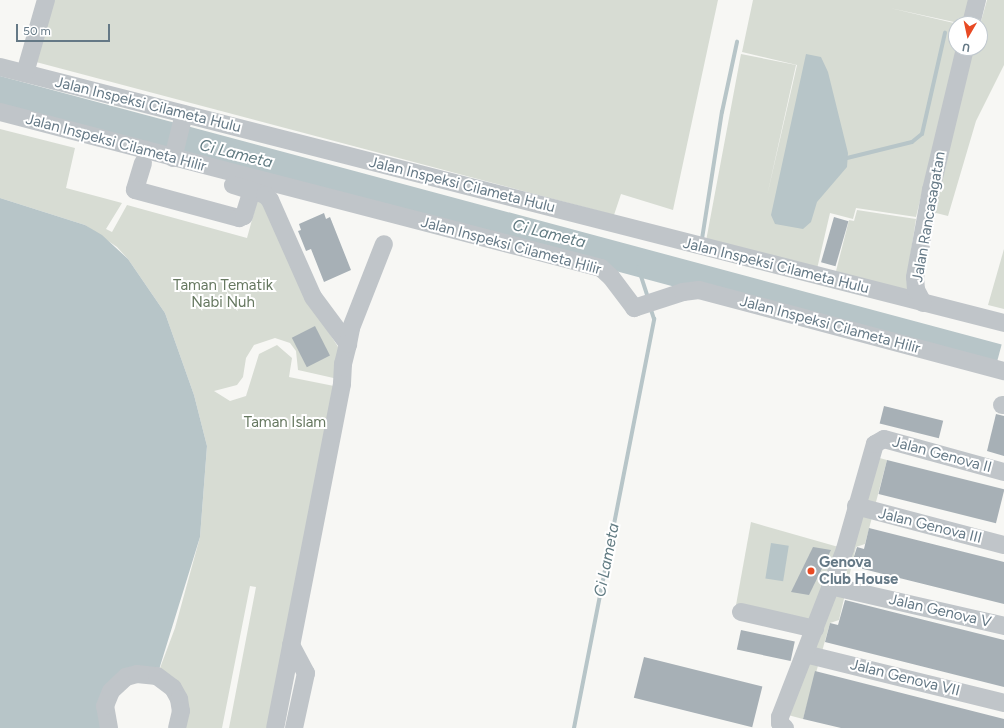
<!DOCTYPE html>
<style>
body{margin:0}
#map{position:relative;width:1004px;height:728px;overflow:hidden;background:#f7f7f4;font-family:Figtree,sans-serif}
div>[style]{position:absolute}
.green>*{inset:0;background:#d7dcd3}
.water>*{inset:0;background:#b7c5c8;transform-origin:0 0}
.stream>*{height:4px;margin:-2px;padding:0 2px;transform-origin:2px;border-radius:2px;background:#b7c5c8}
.building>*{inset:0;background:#a7b0b6;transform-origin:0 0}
.minor>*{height:18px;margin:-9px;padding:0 9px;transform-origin:9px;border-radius:9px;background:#c0c5c9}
.dots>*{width:11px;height:11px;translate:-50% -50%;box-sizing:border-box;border:2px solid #fff;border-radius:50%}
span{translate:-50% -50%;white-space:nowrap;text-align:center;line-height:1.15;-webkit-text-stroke:4px #fff;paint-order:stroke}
.street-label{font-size:15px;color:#657986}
.park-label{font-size:15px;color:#667860}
.poi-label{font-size:15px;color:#657986;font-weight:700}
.left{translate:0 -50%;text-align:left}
.water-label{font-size:16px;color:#617b82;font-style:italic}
.north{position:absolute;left:948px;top:16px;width:40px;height:40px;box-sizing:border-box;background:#fff;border:1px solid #c1c9cf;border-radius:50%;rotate:189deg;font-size:11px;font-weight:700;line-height:16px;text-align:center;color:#657986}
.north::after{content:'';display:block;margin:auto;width:14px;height:18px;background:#e84a24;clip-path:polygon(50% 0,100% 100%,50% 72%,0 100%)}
.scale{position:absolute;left:16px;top:24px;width:94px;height:18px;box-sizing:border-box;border:2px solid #657986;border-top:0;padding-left:5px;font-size:12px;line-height:14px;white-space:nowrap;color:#657986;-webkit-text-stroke:3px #fff;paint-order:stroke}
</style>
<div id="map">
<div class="green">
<i style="clip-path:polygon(50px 0,718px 0,673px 210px,621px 194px,614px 215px,36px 62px)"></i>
<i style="clip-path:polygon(753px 0,969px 0,963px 24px,890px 8px,958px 24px,957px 48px,916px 217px,856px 208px,853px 219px,830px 213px,817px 269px,706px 241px,741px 54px,796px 65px,767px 196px,797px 65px,742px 52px)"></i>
<i style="clip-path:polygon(987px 0,1004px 0,1004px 65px,976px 121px,948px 216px,932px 212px,934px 196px,974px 48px,980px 48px,980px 25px)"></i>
<i style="clip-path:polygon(0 129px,75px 148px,66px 188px,122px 203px,106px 229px,112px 232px,127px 205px,247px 238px,258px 198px,263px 200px,304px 294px,342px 353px,338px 379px,298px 370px,296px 351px,290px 343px,275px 338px,254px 345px,246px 358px,243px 377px,237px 385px,214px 391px,230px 401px,246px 396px,259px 354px,277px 345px,292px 358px,289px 377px,339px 387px,271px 728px,229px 728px,256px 587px,250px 586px,222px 728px,179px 728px,181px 711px,157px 676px,175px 628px,200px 537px,207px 446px,194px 395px,165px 313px,128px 259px,117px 247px,85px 225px,0 198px)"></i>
<i style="clip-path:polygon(857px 210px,916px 219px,908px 271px,913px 295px,835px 275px,849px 220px,854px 221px)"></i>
<i style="clip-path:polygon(1004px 249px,1004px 309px,988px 305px)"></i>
<i style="clip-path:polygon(876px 457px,887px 460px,865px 544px,856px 547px,839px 620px,830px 623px,803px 719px,788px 715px)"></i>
<i style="clip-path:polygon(751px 522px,842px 548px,812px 622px,736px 605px)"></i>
</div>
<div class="water">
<i style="clip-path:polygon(806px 54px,821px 57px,828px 72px,848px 153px,847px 167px,817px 202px,811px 222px,803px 229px,775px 224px,771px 215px)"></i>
<i style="left:0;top:76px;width:1037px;height:29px;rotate:15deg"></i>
<i style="clip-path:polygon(0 198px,85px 225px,102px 235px,128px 259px,165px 313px,194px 395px,207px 446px,200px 537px,157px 676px,117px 683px,109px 728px,0 728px)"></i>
<i style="left:771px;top:543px;width:18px;height:36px;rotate:9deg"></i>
</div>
<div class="stream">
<i style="left:843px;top:159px;width:71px;rotate:-13.8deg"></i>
<i style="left:912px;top:142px;width:13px;rotate:-39deg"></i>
<i style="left:922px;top:134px;width:104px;rotate:-77.2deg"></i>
<i style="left:702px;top:239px;width:129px;rotate:-81.1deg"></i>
<i style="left:722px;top:112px;width:72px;rotate:-77.9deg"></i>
<i style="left:638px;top:267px;width:33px;rotate:72deg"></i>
<i style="left:574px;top:728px;width:417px;rotate:-78.9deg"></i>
<i style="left:654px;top:319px;width:13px;rotate:-108deg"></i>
</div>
<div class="building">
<i style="clip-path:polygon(324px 213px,326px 219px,330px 217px,351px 270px,324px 282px,311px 249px,306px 251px,298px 231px,301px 230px,299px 224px)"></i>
<i style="left:834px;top:217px;width:15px;height:47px;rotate:16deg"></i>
<i style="left:315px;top:326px;width:33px;height:26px;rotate:63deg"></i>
<i style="left:884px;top:406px;width:61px;height:18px;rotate:14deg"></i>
<i style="clip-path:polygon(996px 414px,1004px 416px,1004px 456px,987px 451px)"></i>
<i style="left:887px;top:460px;width:121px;height:35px;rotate:14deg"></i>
<i style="clip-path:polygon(869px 528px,1004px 562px,1004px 604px,851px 566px,857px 547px,864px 549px)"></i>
<i style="clip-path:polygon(813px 547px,831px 550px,809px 595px,791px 592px)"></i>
<i style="clip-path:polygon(845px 600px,1004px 640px,1004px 687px,825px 642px,830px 623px,838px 625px)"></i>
<i style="left:741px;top:630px;width:55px;height:20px;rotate:12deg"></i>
<i style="left:644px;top:657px;width:122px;height:42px;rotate:14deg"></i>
<i style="clip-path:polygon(815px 671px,1004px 719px,1004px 728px,841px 728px,803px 719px)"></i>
</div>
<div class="minor">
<i style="left:971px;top:24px;width:25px;rotate:-76deg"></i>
<i style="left:0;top:67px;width:1036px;rotate:14.3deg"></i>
<i style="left:25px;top:73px;width:76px;rotate:-74deg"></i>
<i style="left:0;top:112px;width:621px;rotate:14.55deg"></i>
<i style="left:601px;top:268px;width:13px;rotate:42deg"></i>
<i style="left:611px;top:277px;width:39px;rotate:53deg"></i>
<i style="left:634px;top:308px;width:52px;rotate:-18.1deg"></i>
<i style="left:683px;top:292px;width:16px;rotate:-7deg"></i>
<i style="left:699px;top:290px;width:316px;rotate:14.9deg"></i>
<i style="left:173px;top:158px;width:45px;rotate:-76deg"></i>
<i style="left:143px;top:163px;width:28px;rotate:107deg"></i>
<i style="left:135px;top:190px;width:108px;rotate:15.1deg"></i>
<i style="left:239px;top:218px;width:5px;rotate:-22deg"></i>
<i style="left:244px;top:216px;width:27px;rotate:-73deg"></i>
<i style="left:233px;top:185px;width:34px;rotate:17deg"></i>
<i style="left:265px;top:195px;width:7px;rotate:45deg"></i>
<i style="left:270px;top:200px;width:106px;rotate:66.1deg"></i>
<i style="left:313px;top:297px;width:59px;rotate:53.3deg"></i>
<i style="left:348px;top:344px;width:21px;rotate:104deg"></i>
<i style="left:343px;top:364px;width:20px;rotate:93deg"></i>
<i style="left:342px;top:384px;width:350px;rotate:101deg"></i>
<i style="left:923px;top:303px;width:15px;rotate:-118deg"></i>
<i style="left:916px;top:290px;width:13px;rotate:-94deg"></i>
<i style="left:915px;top:277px;width:88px;rotate:-79.6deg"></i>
<i style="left:931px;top:190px;width:146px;rotate:-76.5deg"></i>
<i style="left:348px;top:344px;width:16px;rotate:-79deg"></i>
<i style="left:351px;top:328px;width:90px;rotate:-68.6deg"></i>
<i style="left:1002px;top:405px;width:2px"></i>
<i style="left:856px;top:506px;width:153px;rotate:14.8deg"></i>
<i style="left:830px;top:586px;width:179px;rotate:12.9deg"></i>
<i style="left:741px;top:612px;width:76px;rotate:12.9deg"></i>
<i style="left:291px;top:645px;width:32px;rotate:62deg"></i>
<i style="left:306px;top:673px;width:56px;rotate:102.3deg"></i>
<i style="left:805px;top:654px;width:205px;rotate:13.8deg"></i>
<i style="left:109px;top:728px;width:22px;rotate:-100deg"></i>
<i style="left:105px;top:706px;width:16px;rotate:-68deg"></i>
<i style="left:111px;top:691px;width:21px;rotate:-43deg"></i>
<i style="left:126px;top:677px;width:11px;rotate:-15deg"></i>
<i style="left:137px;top:674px;width:20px;rotate:6deg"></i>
<i style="left:157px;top:676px;width:20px;rotate:37deg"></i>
<i style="left:173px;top:688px;width:13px;rotate:61deg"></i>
<i style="left:179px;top:699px;width:12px;rotate:81deg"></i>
<i style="left:181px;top:711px;width:17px;rotate:103deg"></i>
<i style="left:785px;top:728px;width:7px;rotate:-135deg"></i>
<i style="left:780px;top:723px;width:6px;rotate:-90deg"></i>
<i style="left:780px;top:717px;width:180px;rotate:-68.8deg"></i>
<i style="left:845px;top:549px;width:109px;rotate:-74.1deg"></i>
<i style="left:875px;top:444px;width:10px;rotate:-29deg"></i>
<i style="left:884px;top:439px;width:124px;rotate:15.4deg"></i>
</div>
<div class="dots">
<i style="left:811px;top:571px;background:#e84a24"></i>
</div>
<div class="street-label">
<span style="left:148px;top:105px;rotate:14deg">Jalan Inspeksi Cilameta Hulu</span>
<span style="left:116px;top:143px;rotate:15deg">Jalan Inspeksi Cilameta Hilir</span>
<span style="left:462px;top:185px;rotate:14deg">Jalan Inspeksi Cilameta Hulu</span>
<span style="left:929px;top:217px;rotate:-80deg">Jalan Rancasagatan</span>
<span style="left:511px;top:246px;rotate:15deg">Jalan Inspeksi Cilameta Hilir</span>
<span style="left:776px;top:266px;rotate:14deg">Jalan Inspeksi Cilameta Hulu</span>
<span style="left:830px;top:325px;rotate:15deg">Jalan Inspeksi Cilameta Hilir</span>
<span style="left:942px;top:455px;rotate:15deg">Jalan Genova II</span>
<span style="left:930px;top:526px;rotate:14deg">Jalan Genova III</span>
<span style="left:940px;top:611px;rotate:13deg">Jalan Genova V</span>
<span style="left:905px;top:678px;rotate:14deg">Jalan Genova VII</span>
</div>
<div class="park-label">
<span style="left:223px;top:294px">Taman Tematik<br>Nabi Nuh</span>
<span style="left:285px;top:423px">Taman Islam</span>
</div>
<div class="poi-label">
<span class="left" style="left:819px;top:571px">Genova<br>Club House</span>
</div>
<div class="water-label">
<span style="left:236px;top:154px;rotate:14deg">Ci Lameta</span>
<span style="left:549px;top:234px;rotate:14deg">Ci Lameta</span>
<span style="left:607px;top:560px;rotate:-79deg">Ci Lameta</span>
</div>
<div class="north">U</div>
<div class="scale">50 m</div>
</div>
